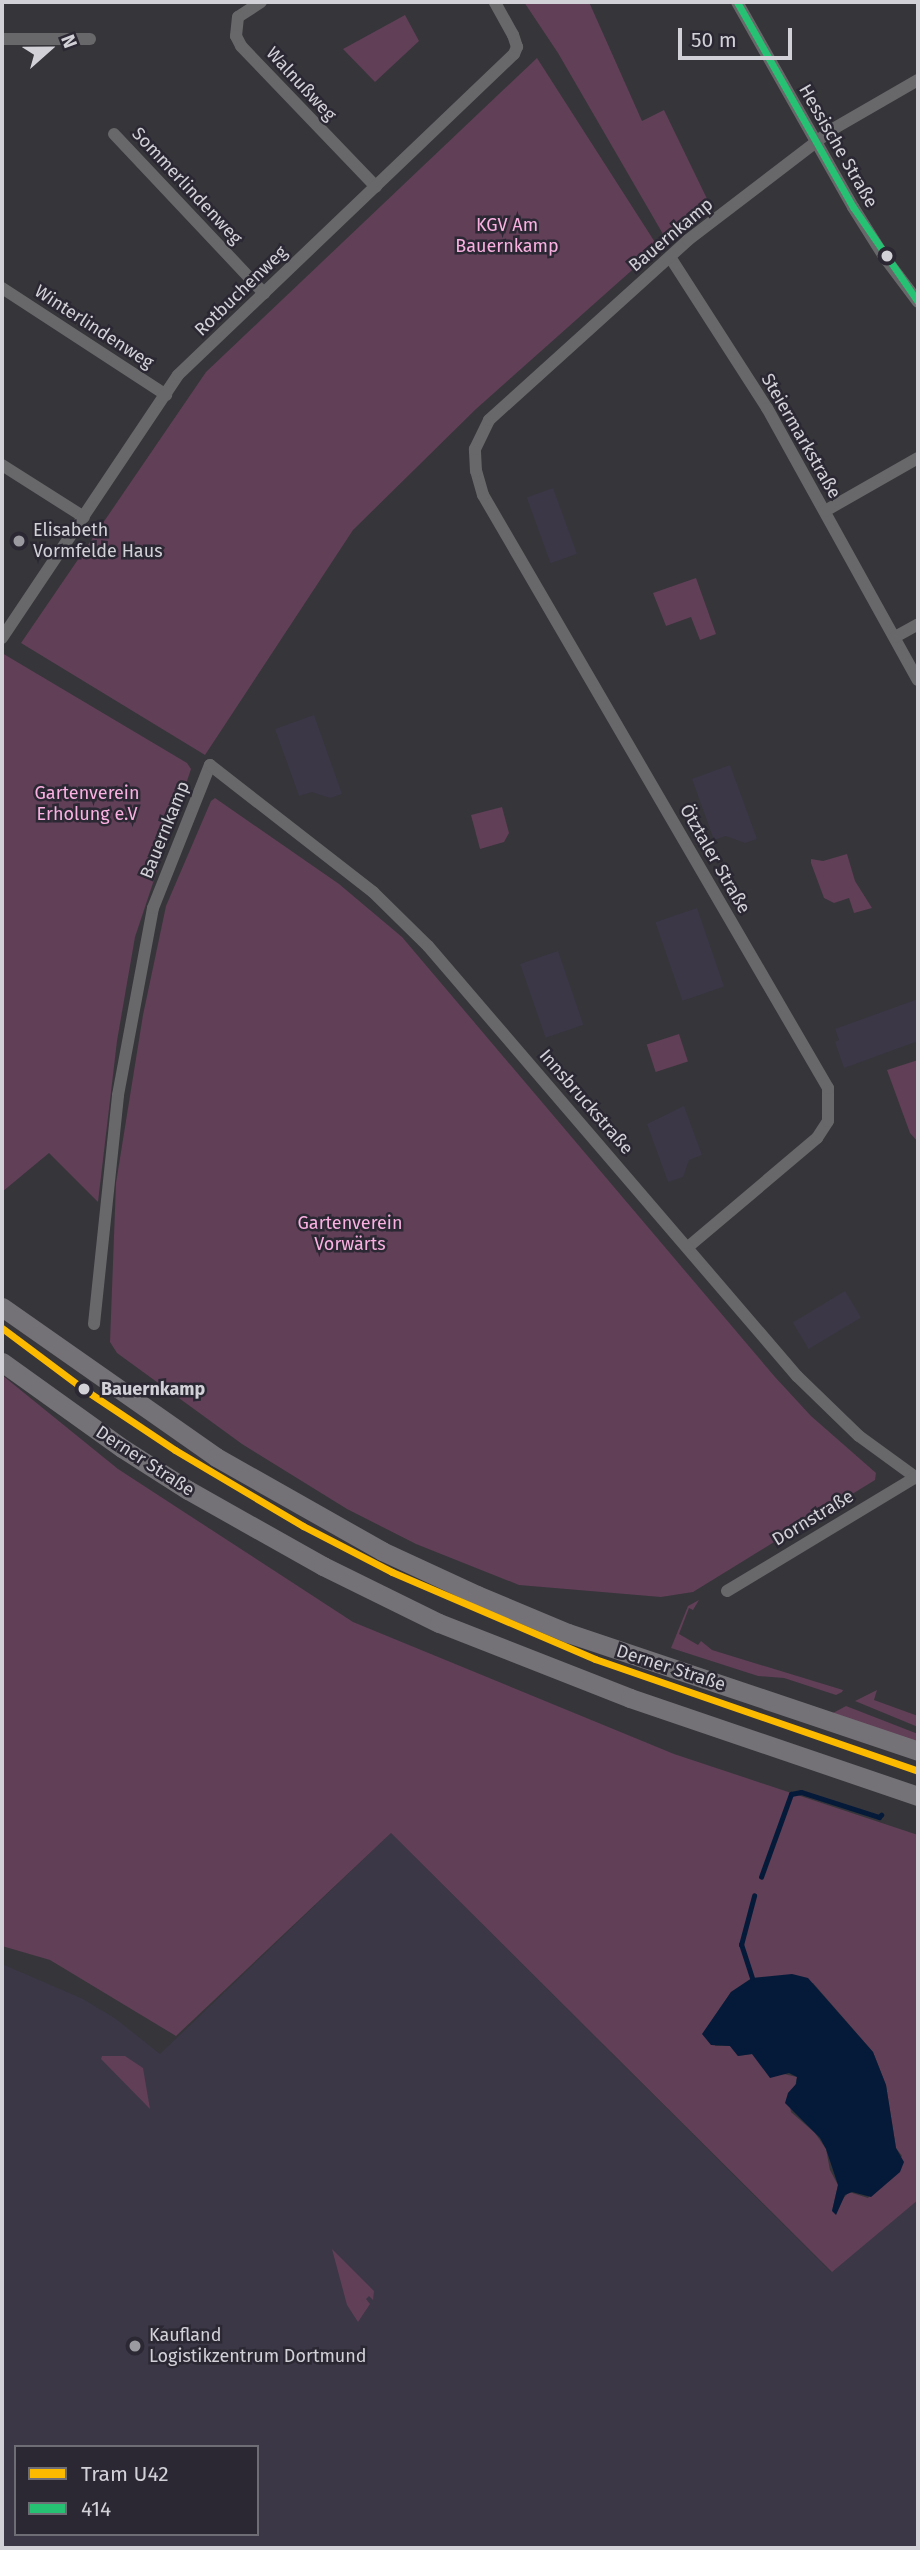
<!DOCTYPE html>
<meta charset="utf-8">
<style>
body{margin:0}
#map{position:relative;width:920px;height:2550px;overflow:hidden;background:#36353a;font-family:"Fira Sans",sans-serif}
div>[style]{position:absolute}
.built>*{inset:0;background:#3b3746;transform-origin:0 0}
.green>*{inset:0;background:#603f57;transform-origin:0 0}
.water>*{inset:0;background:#051a39}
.stream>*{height:4.5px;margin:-2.25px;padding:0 2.25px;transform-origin:2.25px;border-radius:2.25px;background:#051a39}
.street>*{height:12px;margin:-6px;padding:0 6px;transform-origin:6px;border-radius:6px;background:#686769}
.primary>*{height:19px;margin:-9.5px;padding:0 9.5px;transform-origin:9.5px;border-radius:9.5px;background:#747276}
.bus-1>*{height:7px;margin:-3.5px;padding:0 3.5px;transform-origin:3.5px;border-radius:3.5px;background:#26c172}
.tram-1>*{height:7px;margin:-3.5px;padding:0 3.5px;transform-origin:3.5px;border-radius:3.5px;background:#fbba00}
.dots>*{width:19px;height:19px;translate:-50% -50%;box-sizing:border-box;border:4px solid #2b2833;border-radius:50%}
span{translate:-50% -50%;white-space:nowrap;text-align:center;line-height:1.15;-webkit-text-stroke:5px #2b2833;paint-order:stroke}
.street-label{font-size:18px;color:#d3d1d8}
.park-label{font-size:18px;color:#fab1e2}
.poi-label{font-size:18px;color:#d3d1d8}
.left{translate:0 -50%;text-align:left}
.stop-label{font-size:18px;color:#d3d1d8;font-weight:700}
.frame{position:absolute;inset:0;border:4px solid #d3d1d8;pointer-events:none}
.legend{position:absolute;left:14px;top:2445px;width:245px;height:91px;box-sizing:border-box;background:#2b2833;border:2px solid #6e6c75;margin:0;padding:9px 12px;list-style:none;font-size:21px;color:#d3d1d8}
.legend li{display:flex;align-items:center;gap:14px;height:35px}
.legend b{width:35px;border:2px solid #6e6c75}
.north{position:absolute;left:14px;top:14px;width:70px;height:70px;-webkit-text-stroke:5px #2b2833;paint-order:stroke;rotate:69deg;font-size:19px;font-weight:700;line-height:28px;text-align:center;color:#d3d1d8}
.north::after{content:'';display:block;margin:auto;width:24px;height:32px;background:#d3d1d8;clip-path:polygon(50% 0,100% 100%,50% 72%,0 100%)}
.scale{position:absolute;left:678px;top:28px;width:114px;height:32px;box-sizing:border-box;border:4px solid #d3d1d8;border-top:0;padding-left:9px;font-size:21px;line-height:24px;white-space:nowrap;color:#d3d1d8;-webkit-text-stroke:5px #2b2833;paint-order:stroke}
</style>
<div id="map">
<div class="built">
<i style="left:553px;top:488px;width:70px;height:28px;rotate:70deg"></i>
<i style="clip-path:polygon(314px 715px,342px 794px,330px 798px,312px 792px,299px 796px,275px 729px)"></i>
<i style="clip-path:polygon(730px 765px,757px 839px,745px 843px,726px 836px,714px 840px,692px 779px)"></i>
<i style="left:697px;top:908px;width:83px;height:44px;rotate:71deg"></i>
<i style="left:558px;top:951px;width:78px;height:40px;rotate:71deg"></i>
<i style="clip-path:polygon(918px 999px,918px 1041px,844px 1068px,835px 1042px,839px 1040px,835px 1029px)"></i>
<i style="clip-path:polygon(684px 1106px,702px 1155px,689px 1160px,683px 1177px,668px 1182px,647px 1124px)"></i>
<i style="left:845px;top:1291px;width:31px;height:61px;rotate:59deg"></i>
<i style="clip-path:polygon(evenodd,391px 1833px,831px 2272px,918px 2200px,918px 2548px,2px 2548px,2px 1964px,83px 1999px,116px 2019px,160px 2054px,391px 1833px,16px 2447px,257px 2447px,257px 2534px,16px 2534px,16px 2447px)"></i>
</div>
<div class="green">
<i style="clip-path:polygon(524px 2px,589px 2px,642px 121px,664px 110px,711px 207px,667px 241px,558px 53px)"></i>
<i style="clip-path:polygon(405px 15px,419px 41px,375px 82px,343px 49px)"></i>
<i style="clip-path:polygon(537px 58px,658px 247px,476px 409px,353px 530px,205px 755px,21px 643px,206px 372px)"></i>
<i style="clip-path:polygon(696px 578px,716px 634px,700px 640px,691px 617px,666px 626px,653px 593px)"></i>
<i style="clip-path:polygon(2px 653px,187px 763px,191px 769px,135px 937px,117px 1041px,98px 1202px,49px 1153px,2px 1192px)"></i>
<i style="clip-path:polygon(215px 798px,339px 884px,402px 937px,775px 1377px,811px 1416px,876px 1473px,875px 1480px,693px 1592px,661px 1597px,519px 1585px,416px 1544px,347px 1509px,242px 1444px,117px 1353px,110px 1342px,116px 1183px,143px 1015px,166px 906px,211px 801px)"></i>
<i style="clip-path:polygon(502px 807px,509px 833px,504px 842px,480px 849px,471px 815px)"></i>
<i style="clip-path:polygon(847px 854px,855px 881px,872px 908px,854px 913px,849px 898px,834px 903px,824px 898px,811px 863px,811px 859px,823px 861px)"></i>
<i style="left:679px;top:1034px;width:29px;height:34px;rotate:72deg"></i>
<i style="clip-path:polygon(918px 1060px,918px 1142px,910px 1133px,887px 1070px)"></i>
<i style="clip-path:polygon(evenodd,2px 1375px,118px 1469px,353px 1622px,674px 1754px,918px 1835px,918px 2200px,832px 2272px,391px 1833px,176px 2036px,50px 1960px,2px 1946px,2px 1375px,752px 1978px,813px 1983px,873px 2052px,886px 2085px,896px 2148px,902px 2156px,868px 2198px,849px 2192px,832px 2211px,838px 2185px,830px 2170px,826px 2149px,815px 2133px,791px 2112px,788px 2093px,795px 2087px,797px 2077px,784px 2074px,752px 2054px,738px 2056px,730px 2046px,715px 2046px,712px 2020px,731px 1992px,752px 1978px)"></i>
<i style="clip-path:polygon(699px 1600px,693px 1610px,689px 1608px,679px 1634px,698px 1645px,701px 1641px,712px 1650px,843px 1690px,842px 1692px,836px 1695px,784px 1678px,758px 1676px,671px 1648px,688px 1606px)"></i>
<i style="clip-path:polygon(877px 1690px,874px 1700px,918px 1716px,918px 1727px,855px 1701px)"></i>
<i style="clip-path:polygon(846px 1706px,918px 1734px,918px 1743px,833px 1713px)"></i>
<i style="clip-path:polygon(125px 2056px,143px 2068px,150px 2109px,101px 2059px,102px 2056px)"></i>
<i style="clip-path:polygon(332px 2249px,374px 2291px,373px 2300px,369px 2296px,366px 2299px,370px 2304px,358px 2322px,347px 2305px)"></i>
</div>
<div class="water">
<i style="clip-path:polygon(792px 1974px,808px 1978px,873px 2052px,886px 2085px,896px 2148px,904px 2162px,900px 2172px,871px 2197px,852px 2192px,845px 2195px,836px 2215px,832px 2211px,838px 2185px,826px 2149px,820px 2138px,785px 2103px,788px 2093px,796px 2084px,797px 2077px,789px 2073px,770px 2078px,752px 2054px,738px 2056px,730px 2046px,711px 2045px,702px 2034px,731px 1992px,752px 1978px)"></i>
</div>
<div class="stream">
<i style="left:761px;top:1877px;width:88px;rotate:-70.1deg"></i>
<i style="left:791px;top:1794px;width:10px;rotate:-11deg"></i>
<i style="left:801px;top:1792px;width:82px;rotate:17.8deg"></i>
<i style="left:879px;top:1817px;width:3px;rotate:-45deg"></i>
<i style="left:752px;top:1978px;width:35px;rotate:-108deg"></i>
<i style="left:741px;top:1945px;width:51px;rotate:-75.1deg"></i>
</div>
<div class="street">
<i style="left:261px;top:2px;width:27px;rotate:147deg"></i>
<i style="left:238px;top:17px;width:19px;rotate:96deg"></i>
<i style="left:236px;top:36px;width:11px;rotate:63deg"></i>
<i style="left:241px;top:46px;width:195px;rotate:46.2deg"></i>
<i style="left:737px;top:2px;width:236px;rotate:60.5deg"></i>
<i style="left:853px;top:207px;width:60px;rotate:57.9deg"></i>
<i style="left:885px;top:258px;width:55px;rotate:53.1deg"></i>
<i style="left:2px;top:39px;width:88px"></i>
<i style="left:114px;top:134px;width:219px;rotate:46.7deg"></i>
<i style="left:670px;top:257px;width:179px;rotate:57.3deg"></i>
<i style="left:767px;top:408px;width:311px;rotate:61deg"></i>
<i style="left:2px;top:288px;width:196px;rotate:33.1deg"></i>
<i style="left:2px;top:465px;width:97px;rotate:32.4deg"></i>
<i style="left:825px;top:511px;width:107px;rotate:-29.7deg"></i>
<i style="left:895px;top:637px;width:26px;rotate:-29deg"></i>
<i style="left:2px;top:638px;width:316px;rotate:-56.2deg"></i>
<i style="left:178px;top:375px;width:465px;rotate:-43.7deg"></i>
<i style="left:514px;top:54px;width:8px;rotate:-67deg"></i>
<i style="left:517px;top:47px;width:13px;rotate:-108deg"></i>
<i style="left:513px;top:35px;width:38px;rotate:-119deg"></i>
<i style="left:688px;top:1247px;width:169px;rotate:-40.2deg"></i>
<i style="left:817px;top:1138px;width:20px;rotate:-57deg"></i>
<i style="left:828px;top:1121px;width:33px;rotate:-90deg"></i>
<i style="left:828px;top:1088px;width:686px;rotate:-120.19deg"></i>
<i style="left:483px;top:495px;width:25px;rotate:-106deg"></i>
<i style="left:476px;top:471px;width:22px;rotate:-93deg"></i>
<i style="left:475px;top:449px;width:32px;rotate:-64deg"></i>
<i style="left:489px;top:420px;width:268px;rotate:-42.1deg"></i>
<i style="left:688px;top:240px;width:183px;rotate:-37.4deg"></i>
<i style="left:833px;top:129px;width:98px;rotate:-30deg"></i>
<i style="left:94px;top:1324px;width:230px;rotate:-84deg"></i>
<i style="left:118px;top:1095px;width:190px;rotate:-79.4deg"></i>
<i style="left:153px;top:908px;width:154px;rotate:-68.3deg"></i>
<i style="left:210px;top:765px;width:207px;rotate:37.9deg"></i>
<i style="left:373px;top:892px;width:77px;rotate:44.5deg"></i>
<i style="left:428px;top:946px;width:567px;rotate:49.37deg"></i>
<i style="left:797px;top:1376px;width:86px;rotate:44.1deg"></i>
<i style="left:859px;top:1436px;width:73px;rotate:36.1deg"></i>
<i style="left:727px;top:1591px;width:223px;rotate:-31.1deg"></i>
</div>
<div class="primary">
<i style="left:2px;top:1307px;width:261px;rotate:35deg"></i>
<i style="left:216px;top:1457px;width:191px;rotate:29.5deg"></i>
<i style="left:382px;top:1551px;width:105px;rotate:24.9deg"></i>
<i style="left:477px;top:1595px;width:99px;rotate:22.7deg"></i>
<i style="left:568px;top:1633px;width:369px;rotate:18.6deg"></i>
<i style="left:2px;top:1362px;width:148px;rotate:35.6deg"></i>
<i style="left:122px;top:1448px;width:78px;rotate:32.5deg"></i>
<i style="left:188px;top:1490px;width:155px;rotate:29.4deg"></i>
<i style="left:323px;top:1566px;width:129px;rotate:26.2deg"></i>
<i style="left:439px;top:1623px;width:205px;rotate:21.4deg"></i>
<i style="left:630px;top:1698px;width:304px;rotate:18.8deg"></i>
</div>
<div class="bus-1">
<i style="left:737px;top:2px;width:236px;rotate:60.5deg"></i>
<i style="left:853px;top:207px;width:115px;rotate:55.6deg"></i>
</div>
<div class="tram-1">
<i style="left:2px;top:1328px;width:104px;rotate:36.8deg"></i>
<i style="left:85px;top:1390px;width:108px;rotate:33.7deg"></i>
<i style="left:175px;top:1450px;width:149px;rotate:30.7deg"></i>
<i style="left:303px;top:1526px;width:100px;rotate:27.3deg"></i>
<i style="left:392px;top:1572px;width:221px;rotate:23.2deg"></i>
<i style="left:595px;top:1659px;width:342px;rotate:19.1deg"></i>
</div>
<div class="dots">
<i style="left:887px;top:256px;background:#d3d1d8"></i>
<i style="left:19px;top:541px;background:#9c9aa1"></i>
<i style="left:84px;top:1389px;background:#d3d1d8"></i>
<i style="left:135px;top:2346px;background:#9c9aa1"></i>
</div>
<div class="street-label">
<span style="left:301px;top:84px;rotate:47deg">Walnußweg</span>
<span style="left:838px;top:146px;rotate:60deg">Hessische Straße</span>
<span style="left:187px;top:186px;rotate:47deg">Sommerlindenweg</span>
<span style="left:671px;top:235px;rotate:-40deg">Bauernkamp</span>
<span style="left:241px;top:291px;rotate:-44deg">Rotbuchenweg</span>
<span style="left:94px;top:327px;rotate:33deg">Winterlindenweg</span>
<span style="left:801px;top:436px;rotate:60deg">Steiermarkstraße</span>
<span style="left:165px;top:830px;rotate:-68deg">Bauernkamp</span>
<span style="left:715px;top:859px;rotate:60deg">Ötztaler Straße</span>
<span style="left:586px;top:1102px;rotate:49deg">Innsbruckstraße</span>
<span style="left:145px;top:1461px;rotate:33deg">Derner Straße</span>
<span style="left:813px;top:1518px;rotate:-31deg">Dornstraße</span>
<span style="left:671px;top:1668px;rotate:18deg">Derner Straße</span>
</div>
<div class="park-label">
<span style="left:507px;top:236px">KGV Am<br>Bauernkamp</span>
<span style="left:87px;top:804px">Gartenverein<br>Erholung e.V</span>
<span style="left:350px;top:1234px">Gartenverein<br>Vorwärts</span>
</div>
<div class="poi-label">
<span class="left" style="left:33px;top:541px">Elisabeth<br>Vormfelde Haus</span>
<span class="left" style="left:149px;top:2346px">Kaufland<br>Logistikzentrum Dortmund</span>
</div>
<div class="stop-label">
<span class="left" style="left:101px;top:1389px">Bauernkamp</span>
</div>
<div class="frame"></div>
<ul class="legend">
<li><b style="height:9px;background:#fbba00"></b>Tram U42</li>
<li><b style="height:9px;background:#26c172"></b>414</li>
</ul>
<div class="north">N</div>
<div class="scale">50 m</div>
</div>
